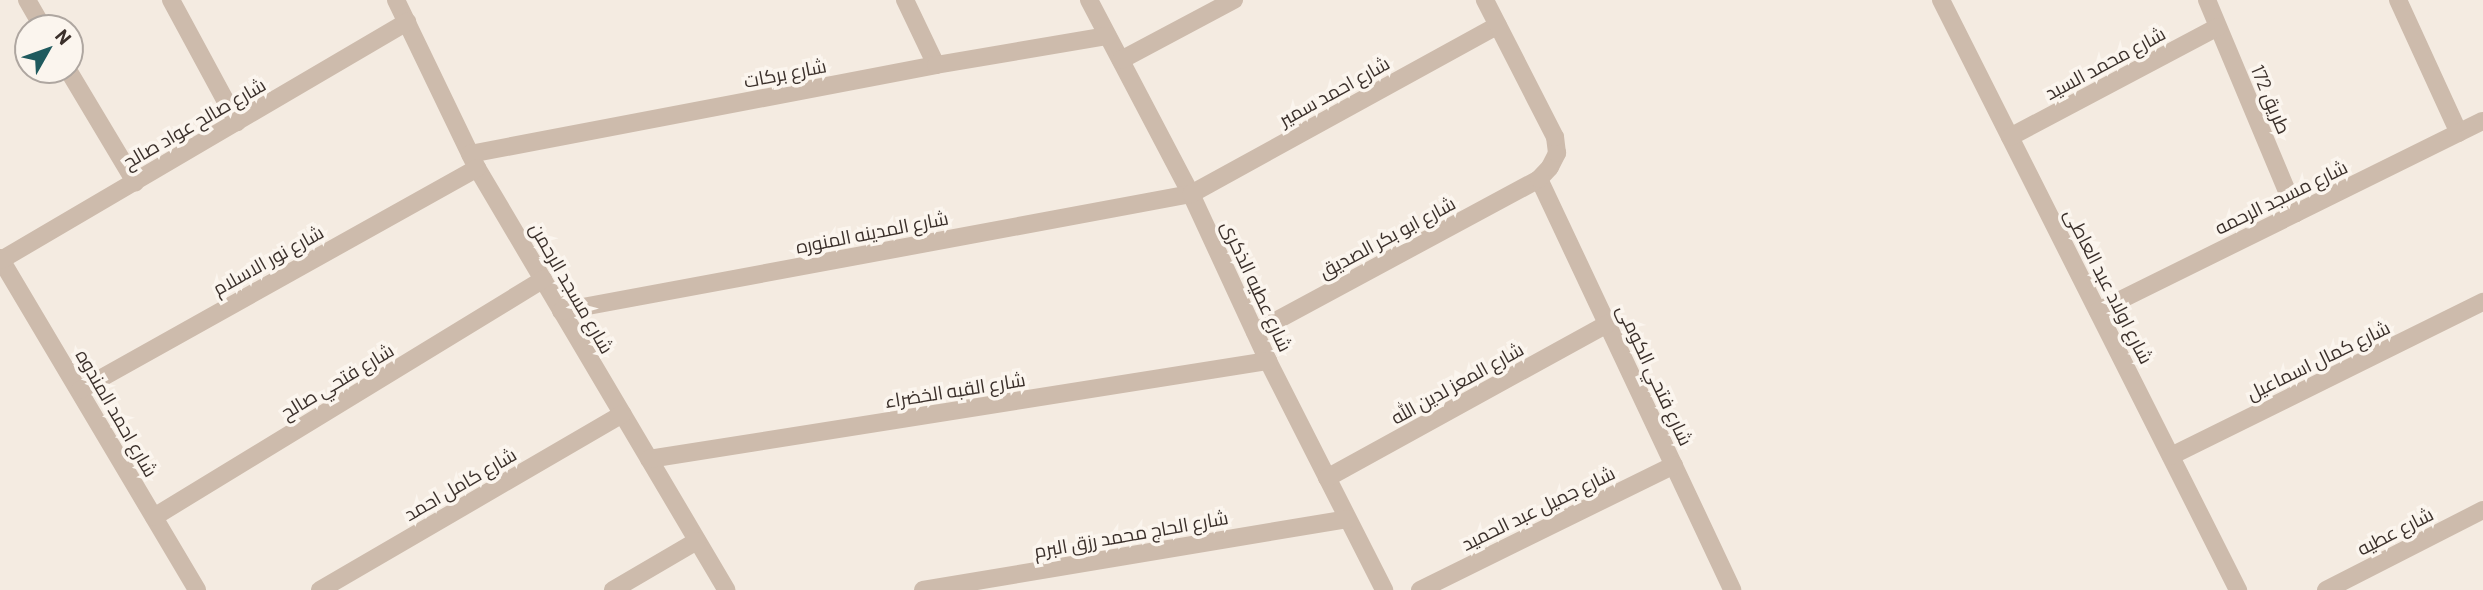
<!DOCTYPE html>
<meta charset="utf-8">
<style>
body{margin:0}
#map{position:relative;width:2483px;height:590px;overflow:hidden;background:#f4ebe1;font-family:Barlow,Cairo,sans-serif}
div>[style]{position:absolute}
.street>*{height:18px;margin:-9px;padding:0 9px;transform-origin:9px;border-radius:9px;background:#cdbbac}
span{translate:-50% -50%;white-space:nowrap;text-align:center;line-height:1.15;-webkit-text-stroke:7px #fbf5ee;paint-order:stroke}
.street-label{font-size:19px;color:#3b302b}
.north{position:absolute;left:14px;top:14px;width:70px;height:70px;box-sizing:border-box;background:#fbf5ee;border:2px solid #aea6a0;border-radius:50%;rotate:50deg;font-size:19px;font-weight:700;line-height:28px;text-align:center;color:#3b302b}
.north::after{content:'';display:block;margin:auto;width:24px;height:32px;background:#1f5a5e;clip-path:polygon(50% 0,100% 100%,50% 72%,0 100%)}
</style>
<div id="map">
<div class="street">
<i style="left:27px;top:0;width:32px;rotate:60deg"></i>
<i style="left:171px;top:0;width:139px;rotate:61.6deg"></i>
<i style="left:396px;top:0;width:187px;rotate:64.3deg"></i>
<i style="left:477px;top:168px;width:490px;rotate:59.4deg"></i>
<i style="left:905px;top:0;width:72px;rotate:64.5deg"></i>
<i style="left:1089px;top:0;width:219px;rotate:62.3deg"></i>
<i style="left:1191px;top:194px;width:184px;rotate:65.2deg"></i>
<i style="left:1268px;top:361px;width:257px;rotate:63.1deg"></i>
<i style="left:1941px;top:0;width:661px;rotate:63.28deg"></i>
<i style="left:2207px;top:0;width:231px;rotate:67.3deg"></i>
<i style="left:2398px;top:0;width:146px;rotate:65.4deg"></i>
<i style="left:1121px;top:60px;width:128px;rotate:-28deg"></i>
<i style="left:68px;top:70px;width:131px;rotate:59.1deg"></i>
<i style="left:2010px;top:137px;width:235px;rotate:-27.9deg"></i>
<i style="left:470px;top:154px;width:474px;rotate:-10.8deg"></i>
<i style="left:936px;top:65px;width:174px;rotate:-9.6deg"></i>
<i style="left:1539px;top:179px;width:454px;rotate:64.8deg"></i>
<i style="left:0;top:258px;width:386px;rotate:59.3deg"></i>
<i style="left:1px;top:260px;width:471px;rotate:-30.4deg"></i>
<i style="left:561px;top:311px;width:641px;rotate:-10.52deg"></i>
<i style="left:1191px;top:194px;width:350px;rotate:-28.8deg"></i>
<i style="left:2098px;top:311px;width:429px;rotate:-26.3deg"></i>
<i style="left:1255px;top:332px;width:323px;rotate:-28.3deg"></i>
<i style="left:1539px;top:179px;width:16px;rotate:-47deg"></i>
<i style="left:1550px;top:167px;width:16px;rotate:-63deg"></i>
<i style="left:1557px;top:153px;width:16px;rotate:-97deg"></i>
<i style="left:1555px;top:137px;width:154px;rotate:-117.1deg"></i>
<i style="left:80px;top:390px;width:455px;rotate:-29.2deg"></i>
<i style="left:2171px;top:456px;width:348px;rotate:-26.3deg"></i>
<i style="left:649px;top:459px;width:627px;rotate:-9deg"></i>
<i style="left:1327px;top:478px;width:320px;rotate:-28.8deg"></i>
<i style="left:154px;top:517px;width:456px;rotate:-31.4deg"></i>
<i style="left:320px;top:590px;width:350px;rotate:-30.2deg"></i>
<i style="left:613px;top:590px;width:97px;rotate:-30.3deg"></i>
<i style="left:923px;top:590px;width:430px;rotate:-9.5deg"></i>
<i style="left:1420px;top:590px;width:283px;rotate:-26.2deg"></i>
<i style="left:2326px;top:590px;width:176px;rotate:-27deg"></i>
</div>
<div class="street-label">
<span style="left:2105px;top:63px;rotate:-28deg">شارع محمد السيد</span>
<span style="left:785px;top:73px;rotate:-11deg">شارع بركات</span>
<span style="left:1334px;top:91px;rotate:-29deg">شارع احمد سمير</span>
<span style="left:2271px;top:99px;rotate:67deg">طريق 172</span>
<span style="left:194px;top:123px;rotate:-30deg">شارع صالح عواد صالح</span>
<span style="left:2281px;top:197px;rotate:-26deg">شارع مسجد الرحمه</span>
<span style="left:872px;top:232px;rotate:-11deg">شارع المدينه المنوره</span>
<span style="left:1387px;top:237px;rotate:-28deg">شارع ابو بكر الصديق</span>
<span style="left:268px;top:260px;rotate:-29deg">شارع نور الاسلام</span>
<span style="left:1257px;top:286px;rotate:65deg">شارع عطيه الذكرى</span>
<span style="left:2109px;top:286px;rotate:63deg">شارع اولاد عبد العاطى</span>
<span style="left:572px;top:288px;rotate:60deg">شارع مسجد الرحمن</span>
<span style="left:2318px;top:360px;rotate:-26deg">شارع كمال اسماعيل</span>
<span style="left:1655px;top:375px;rotate:65deg">شارع فتحي الكومى</span>
<span style="left:337px;top:381px;rotate:-31deg">شارع فتحي صالح</span>
<span style="left:1457px;top:383px;rotate:-29deg">شارع المعز لدين الله</span>
<span style="left:955px;top:390px;rotate:-9deg">شارع القبه الخضراء</span>
<span style="left:117px;top:413px;rotate:60deg">شارع احمد المندوه</span>
<span style="left:460px;top:484px;rotate:-30deg">شارع كامل احمد</span>
<span style="left:1538px;top:508px;rotate:-26deg">شارع جميل عبد الحميد</span>
<span style="left:2395px;top:531px;rotate:-27deg">شارع عطيه</span>
<span style="left:1131px;top:534px;rotate:-10deg">شارع الحاج محمد رزق البرم</span>
</div>
<div class="north">N</div>
</div>
